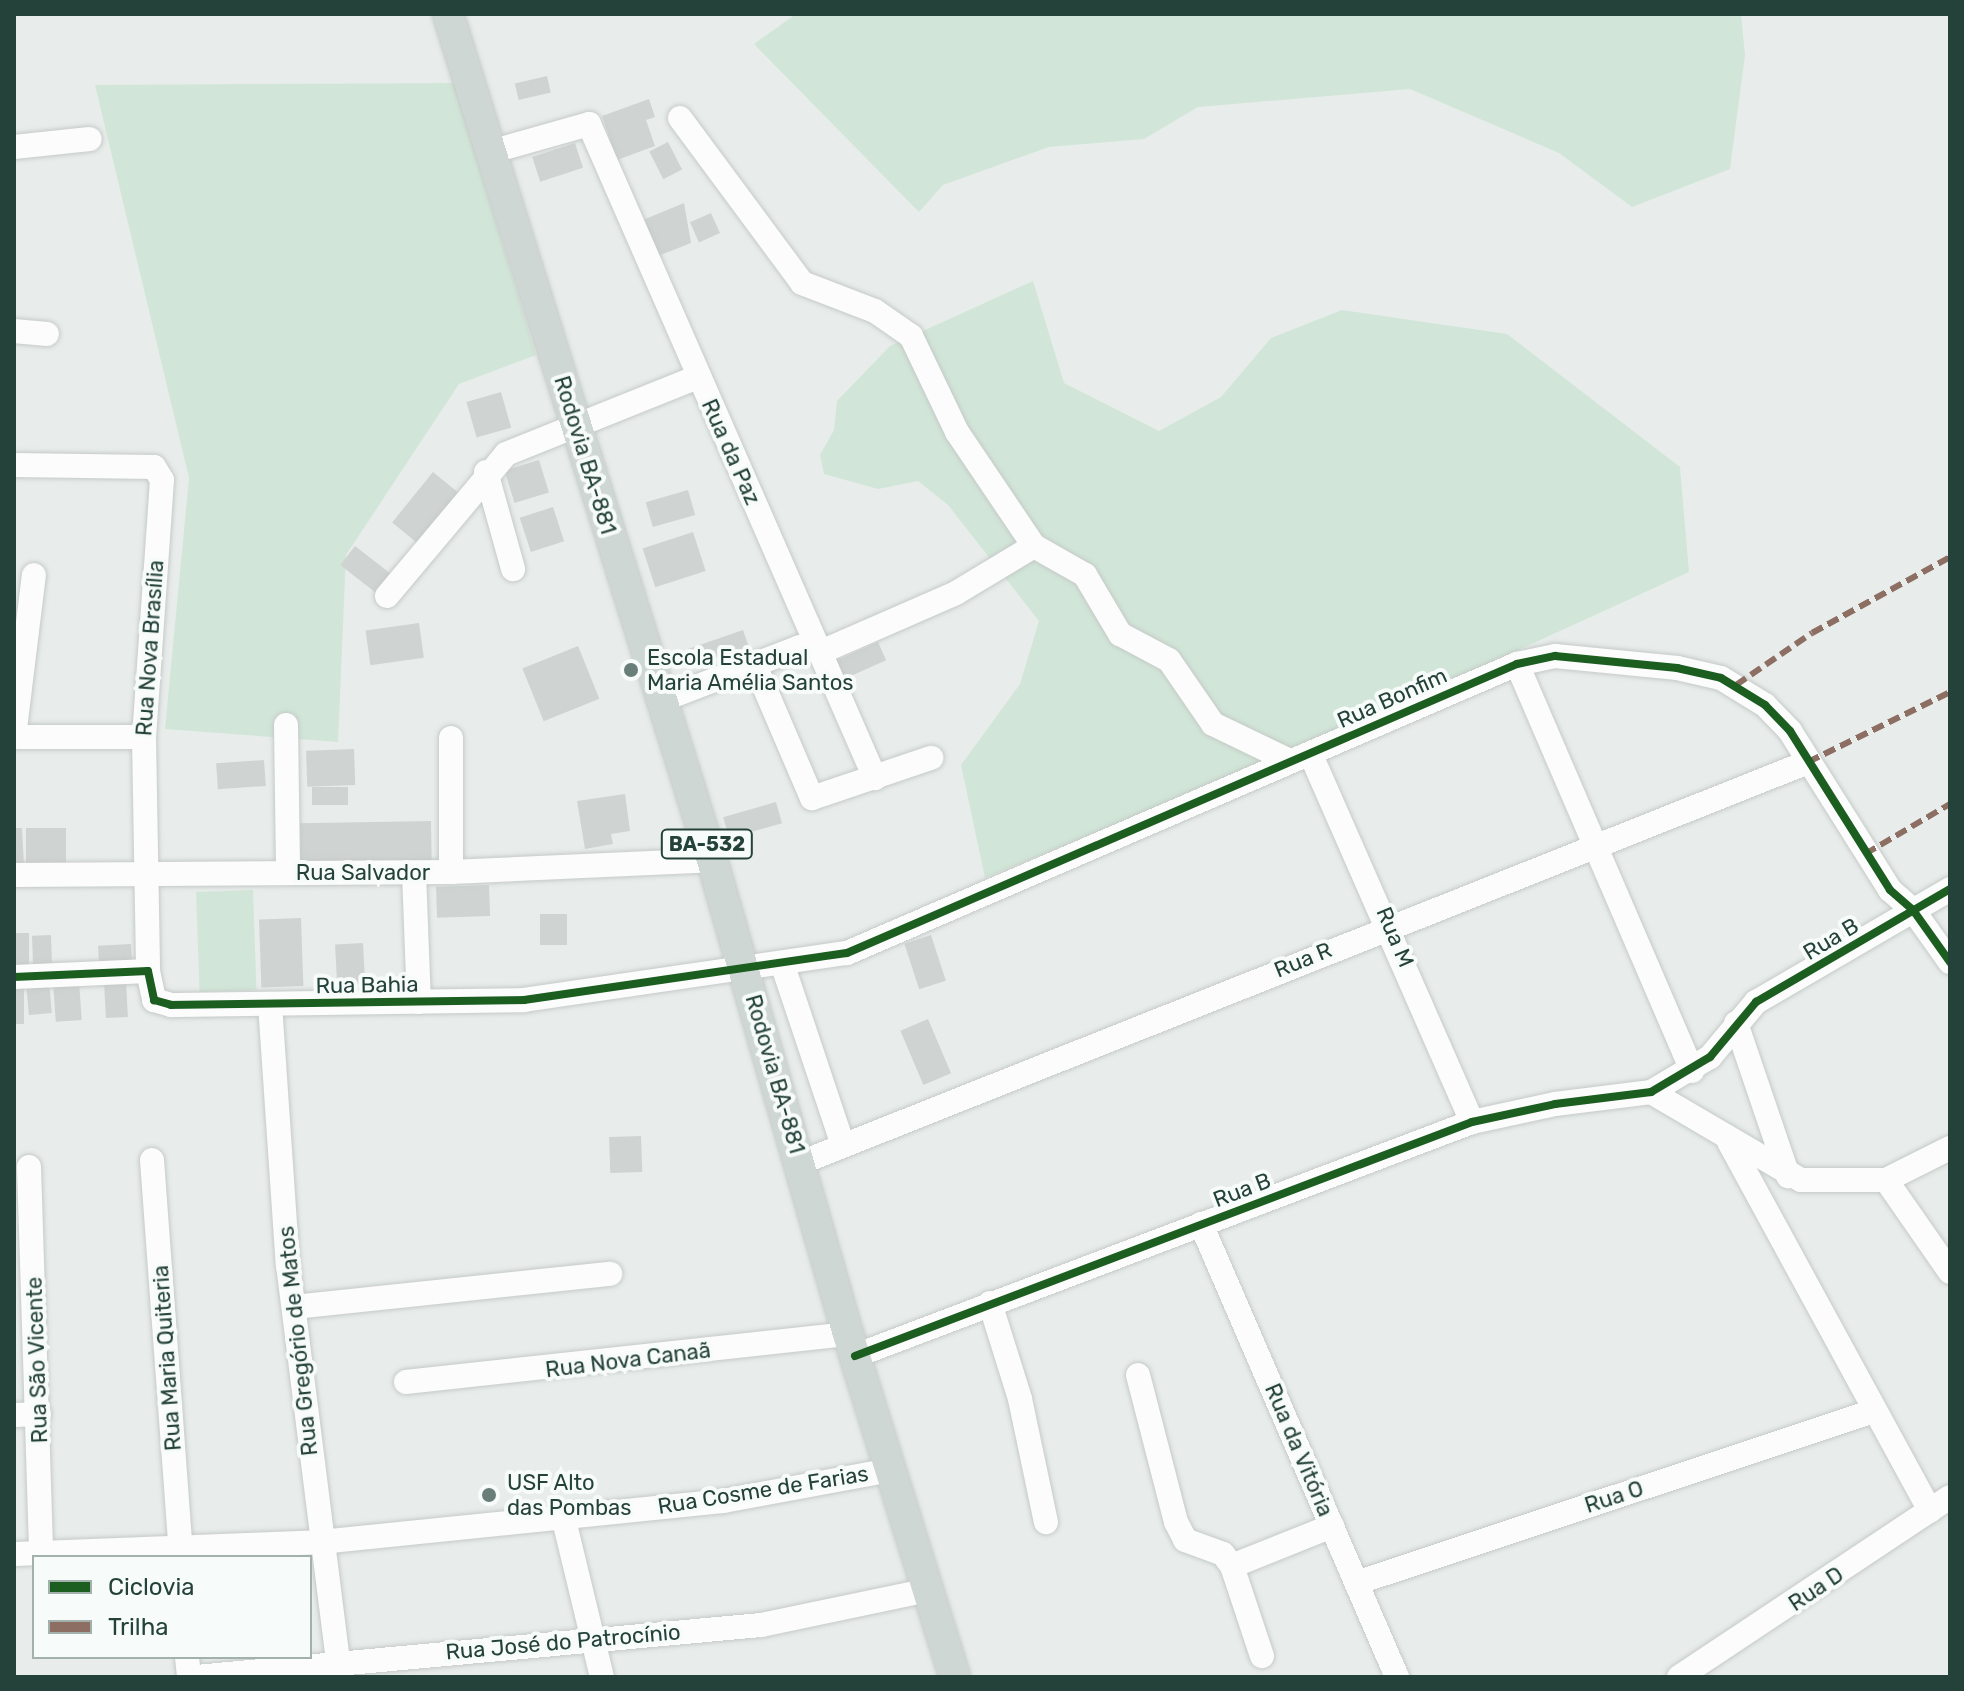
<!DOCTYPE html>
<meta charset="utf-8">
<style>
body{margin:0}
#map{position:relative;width:1964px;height:1691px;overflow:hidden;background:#e8edeb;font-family:Rubik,sans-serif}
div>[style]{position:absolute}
.green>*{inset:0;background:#d1e6d8;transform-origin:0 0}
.building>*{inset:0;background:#cfd4d2;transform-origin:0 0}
.roads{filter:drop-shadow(0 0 2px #c5cac8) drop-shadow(0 0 2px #c5cac8)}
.minor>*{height:24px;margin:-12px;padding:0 12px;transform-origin:12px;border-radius:12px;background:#fcfcfc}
.major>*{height:30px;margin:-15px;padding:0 15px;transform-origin:15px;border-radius:15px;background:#cfd7d5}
.quiet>*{height:6px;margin-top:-3px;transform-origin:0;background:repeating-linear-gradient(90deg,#8d6e63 0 12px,transparent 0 18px)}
.cycleway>*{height:8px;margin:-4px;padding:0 4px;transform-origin:4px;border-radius:4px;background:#1b5e20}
.dots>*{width:22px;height:22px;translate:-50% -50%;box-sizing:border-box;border:4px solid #f7fbf9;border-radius:50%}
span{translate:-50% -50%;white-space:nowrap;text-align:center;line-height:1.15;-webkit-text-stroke:8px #f7fbf9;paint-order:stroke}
.shield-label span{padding:2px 6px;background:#f7fbf9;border:2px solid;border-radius:6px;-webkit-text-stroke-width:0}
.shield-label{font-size:20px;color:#24423a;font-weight:700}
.street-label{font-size:22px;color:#24423a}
.poi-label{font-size:22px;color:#24423a}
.left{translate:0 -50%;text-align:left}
.frame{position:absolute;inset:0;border:16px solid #24423a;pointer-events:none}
.legend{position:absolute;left:32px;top:1555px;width:280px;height:104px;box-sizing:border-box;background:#f7fbf9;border:2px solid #a3b1ad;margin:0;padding:10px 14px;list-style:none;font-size:24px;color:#24423a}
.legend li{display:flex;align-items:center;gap:16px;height:40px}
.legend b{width:40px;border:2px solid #a3b1ad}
</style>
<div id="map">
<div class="green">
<i style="clip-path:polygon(796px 14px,1741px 14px,1745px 55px,1730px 169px,1632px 207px,1559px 153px,1410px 89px,1198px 107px,1144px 139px,1049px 147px,943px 185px,919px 212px,754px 44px)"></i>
<i style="clip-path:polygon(454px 83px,536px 355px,459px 384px,346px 555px,338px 742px,165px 729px,189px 478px,95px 85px)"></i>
<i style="clip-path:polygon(1033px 281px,1064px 383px,1159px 431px,1221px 397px,1271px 338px,1342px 310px,1507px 334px,1680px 467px,1689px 572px,1326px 738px,985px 878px,961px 765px,1020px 684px,1039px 621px,948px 505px,918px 481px,878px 489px,824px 474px,820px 455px,834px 430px,837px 401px,890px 346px)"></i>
<i style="left:253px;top:890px;width:100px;height:57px;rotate:88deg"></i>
</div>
<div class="building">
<i style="left:547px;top:76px;width:17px;height:33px;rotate:77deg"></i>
<i style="clip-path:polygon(649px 99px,655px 117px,646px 120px,655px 146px,617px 160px,602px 116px)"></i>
<i style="left:668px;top:142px;width:31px;height:21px;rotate:63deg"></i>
<i style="left:575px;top:143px;width:26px;height:45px;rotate:72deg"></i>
<i style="clip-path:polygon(684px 203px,691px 243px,658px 256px,643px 220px)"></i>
<i style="left:711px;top:213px;width:22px;height:23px;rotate:66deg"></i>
<i style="left:501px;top:392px;width:37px;height:36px;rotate:74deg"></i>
<i style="left:539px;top:460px;width:34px;height:36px;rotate:73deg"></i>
<i style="left:433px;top:472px;width:32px;height:65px;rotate:39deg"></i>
<i style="left:688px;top:490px;width:26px;height:44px;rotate:74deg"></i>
<i style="left:553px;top:507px;width:36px;height:35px;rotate:72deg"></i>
<i style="left:693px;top:532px;width:41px;height:53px;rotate:72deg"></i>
<i style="left:355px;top:546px;width:46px;height:24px;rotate:38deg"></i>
<i style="left:419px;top:623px;width:35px;height:54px;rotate:82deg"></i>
<i style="left:743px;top:630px;width:18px;height:59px;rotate:71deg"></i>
<i style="left:878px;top:642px;width:20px;height:46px;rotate:66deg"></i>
<i style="left:578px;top:646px;width:57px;height:60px;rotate:68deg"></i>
<i style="left:354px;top:749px;width:36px;height:48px;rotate:88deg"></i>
<i style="left:264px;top:760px;width:26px;height:48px;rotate:86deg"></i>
<i style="left:348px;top:787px;width:18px;height:36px;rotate:90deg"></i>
<i style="clip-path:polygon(625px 794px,630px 831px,611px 834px,613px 844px,585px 849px,577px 801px)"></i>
<i style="left:776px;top:802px;width:22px;height:55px;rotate:74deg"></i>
<i style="left:431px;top:821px;width:40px;height:131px;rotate:89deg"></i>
<i style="clip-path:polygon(14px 828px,22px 828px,24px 866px,14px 867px)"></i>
<i style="left:66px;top:828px;width:37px;height:40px;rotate:90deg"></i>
<i style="left:489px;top:885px;width:31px;height:53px;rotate:88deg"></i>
<i style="left:540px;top:914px;width:27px;height:31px"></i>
<i style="left:301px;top:918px;width:68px;height:42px;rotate:88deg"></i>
<i style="left:14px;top:933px;width:15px;height:33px"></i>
<i style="left:51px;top:935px;width:30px;height:19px;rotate:88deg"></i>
<i style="left:931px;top:935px;width:48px;height:28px;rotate:72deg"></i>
<i style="left:363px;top:943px;width:41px;height:28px;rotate:87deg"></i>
<i style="left:131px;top:944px;width:20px;height:33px;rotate:87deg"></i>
<i style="left:49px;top:981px;width:32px;height:23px;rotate:85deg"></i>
<i style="left:79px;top:981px;width:39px;height:26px;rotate:86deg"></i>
<i style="left:126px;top:981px;width:36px;height:22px;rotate:87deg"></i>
<i style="left:14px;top:985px;width:10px;height:39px"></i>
<i style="left:928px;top:1019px;width:59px;height:30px;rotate:67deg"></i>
<i style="left:641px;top:1136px;width:36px;height:32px;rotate:88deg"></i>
</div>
<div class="roads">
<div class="minor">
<i style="left:680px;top:118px;width:205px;rotate:53.5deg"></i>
<i style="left:802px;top:283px;width:78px;rotate:21deg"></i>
<i style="left:875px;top:311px;width:44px;rotate:34.8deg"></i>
<i style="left:911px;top:336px;width:106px;rotate:64.4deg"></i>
<i style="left:957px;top:432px;width:138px;rotate:56deg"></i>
<i style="left:1034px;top:546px;width:59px;rotate:29.6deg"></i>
<i style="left:1085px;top:575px;width:69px;rotate:59.3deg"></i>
<i style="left:1120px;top:634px;width:55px;rotate:28deg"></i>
<i style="left:1169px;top:660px;width:78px;rotate:55.5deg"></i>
<i style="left:1213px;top:724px;width:85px;rotate:25.7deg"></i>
<i style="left:14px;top:147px;width:76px;rotate:-6deg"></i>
<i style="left:490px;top:152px;width:103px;rotate:-15.8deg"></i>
<i style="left:589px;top:124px;width:714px;rotate:66.38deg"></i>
<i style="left:14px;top:331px;width:33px;rotate:5deg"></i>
<i style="left:14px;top:465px;width:140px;rotate:0.8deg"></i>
<i style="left:154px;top:467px;width:15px;rotate:58deg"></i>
<i style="left:162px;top:480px;width:258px;rotate:94deg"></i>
<i style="left:144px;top:737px;width:234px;rotate:89deg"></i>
<i style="left:486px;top:472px;width:101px;rotate:74.4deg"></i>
<i style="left:387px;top:596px;width:185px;rotate:-50deg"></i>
<i style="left:506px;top:454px;width:207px;rotate:-21.9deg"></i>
<i style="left:754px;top:663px;width:147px;rotate:66.8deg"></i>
<i style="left:812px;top:798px;width:126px;rotate:-18.6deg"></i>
<i style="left:1517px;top:664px;width:443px;rotate:66.7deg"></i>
<i style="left:662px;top:700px;width:148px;rotate:-21deg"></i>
<i style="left:800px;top:647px;width:22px;rotate:13deg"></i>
<i style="left:821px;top:652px;width:147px;rotate:-23.6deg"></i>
<i style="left:956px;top:593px;width:91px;rotate:-31.1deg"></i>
<i style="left:286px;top:725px;width:148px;rotate:89.2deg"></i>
<i style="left:14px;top:737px;width:163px;rotate:-83deg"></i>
<i style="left:14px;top:737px;width:130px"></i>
<i style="left:451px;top:738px;width:134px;rotate:90deg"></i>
<i style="left:1311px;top:755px;width:401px;rotate:66.3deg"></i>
<i style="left:414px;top:873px;width:129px;rotate:87.8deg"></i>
<i style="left:14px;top:875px;width:437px;rotate:-0.4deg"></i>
<i style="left:451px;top:872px;width:261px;rotate:-2.6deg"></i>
<i style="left:782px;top:963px;width:192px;rotate:71.5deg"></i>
<i style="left:14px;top:977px;width:134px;rotate:-2.6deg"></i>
<i style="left:148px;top:971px;width:30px;rotate:78deg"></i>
<i style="left:154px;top:1000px;width:18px;rotate:16deg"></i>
<i style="left:171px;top:1005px;width:353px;rotate:-0.8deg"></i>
<i style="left:524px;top:1000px;width:326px;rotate:-8.3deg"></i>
<i style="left:847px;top:953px;width:730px;rotate:-23.33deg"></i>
<i style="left:1517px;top:664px;width:39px;rotate:-12deg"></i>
<i style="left:1555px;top:656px;width:123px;rotate:5.6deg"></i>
<i style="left:1677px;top:668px;width:45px;rotate:12.8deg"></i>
<i style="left:1721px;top:678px;width:52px;rotate:31.5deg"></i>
<i style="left:1765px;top:705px;width:36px;rotate:46deg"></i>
<i style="left:1790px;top:731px;width:188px;rotate:57.8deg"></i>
<i style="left:1890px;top:890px;width:30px;rotate:41deg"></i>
<i style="left:1913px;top:910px;width:64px;rotate:54.6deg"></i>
<i style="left:270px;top:1004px;width:262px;rotate:86.1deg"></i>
<i style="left:288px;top:1265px;width:415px;rotate:82.8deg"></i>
<i style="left:1736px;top:1023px;width:162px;rotate:71.2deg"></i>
<i style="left:1651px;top:1092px;width:174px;rotate:30.4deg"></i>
<i style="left:1801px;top:1180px;width:85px"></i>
<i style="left:1886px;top:1180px;width:72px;rotate:-26.6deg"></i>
<i style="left:1729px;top:1142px;width:420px;rotate:61.4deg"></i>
<i style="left:152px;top:1160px;width:398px;rotate:85.8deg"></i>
<i style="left:800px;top:1163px;width:1085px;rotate:-21.69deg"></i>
<i style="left:29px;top:1167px;width:386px;rotate:88.2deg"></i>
<i style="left:1886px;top:1180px;width:112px;rotate:55.2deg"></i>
<i style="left:1201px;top:1224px;width:494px;rotate:66.6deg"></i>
<i style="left:990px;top:1303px;width:101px;rotate:72.6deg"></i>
<i style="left:1020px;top:1399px;width:126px;rotate:78.1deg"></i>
<i style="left:294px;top:1307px;width:318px;rotate:-6deg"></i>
<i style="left:855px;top:1356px;width:660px;rotate:-20.77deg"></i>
<i style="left:1472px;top:1122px;width:85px;rotate:-12.2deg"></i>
<i style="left:1555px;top:1104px;width:97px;rotate:-7.1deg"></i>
<i style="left:1651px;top:1092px;width:69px;rotate:-30.7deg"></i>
<i style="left:1710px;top:1057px;width:72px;rotate:-50.1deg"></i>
<i style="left:1756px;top:1002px;width:225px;rotate:-30.2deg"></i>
<i style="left:1138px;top:1375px;width:152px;rotate:75.5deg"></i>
<i style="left:1176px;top:1522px;width:20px;rotate:63deg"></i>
<i style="left:1185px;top:1540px;width:40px;rotate:20.2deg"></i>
<i style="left:1223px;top:1554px;width:15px;rotate:53deg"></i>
<i style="left:1232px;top:1566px;width:95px;rotate:71.6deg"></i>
<i style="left:406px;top:1382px;width:445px;rotate:-6.2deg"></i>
<i style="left:14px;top:1415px;width:25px;rotate:-2deg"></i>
<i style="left:563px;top:1516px;width:166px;rotate:76.4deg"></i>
<i style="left:14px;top:1554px;width:306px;rotate:-2.2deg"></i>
<i style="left:320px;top:1542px;width:405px;rotate:-5.8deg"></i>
<i style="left:723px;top:1501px;width:170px;rotate:-10.5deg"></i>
<i style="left:1232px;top:1566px;width:108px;rotate:-21.8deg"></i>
<i style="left:1356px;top:1583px;width:543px;rotate:-18.37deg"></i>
<i style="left:187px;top:1657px;width:20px;rotate:84deg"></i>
<i style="left:196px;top:1677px;width:567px;rotate:-5.26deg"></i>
<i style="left:761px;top:1625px;width:172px;rotate:-11.8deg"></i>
<i style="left:1679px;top:1677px;width:325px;rotate:-33.6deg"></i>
</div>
<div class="major">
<i style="left:448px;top:14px;width:886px;rotate:72.67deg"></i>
<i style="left:712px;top:860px;width:493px;rotate:74deg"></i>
<i style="left:848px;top:1334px;width:359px;rotate:72.7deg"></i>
</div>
</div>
<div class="quiet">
<i style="left:1736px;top:685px;width:92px;rotate:-34.4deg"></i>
<i style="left:1812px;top:633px;width:158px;rotate:-28.8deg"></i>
<i style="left:1808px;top:762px;width:158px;rotate:-26.2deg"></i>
<i style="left:1865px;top:854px;width:99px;rotate:-30.5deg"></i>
</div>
<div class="cycleway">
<i style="left:14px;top:977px;width:134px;rotate:-2.6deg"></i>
<i style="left:148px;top:971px;width:30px;rotate:78deg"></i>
<i style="left:154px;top:1000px;width:18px;rotate:16deg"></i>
<i style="left:171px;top:1005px;width:353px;rotate:-0.8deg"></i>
<i style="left:524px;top:1000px;width:326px;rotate:-8.3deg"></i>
<i style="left:847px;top:953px;width:730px;rotate:-23.33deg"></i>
<i style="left:1517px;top:664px;width:39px;rotate:-12deg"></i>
<i style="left:1555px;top:656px;width:123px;rotate:5.6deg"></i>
<i style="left:1677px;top:668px;width:45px;rotate:12.8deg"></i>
<i style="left:1721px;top:678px;width:52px;rotate:31.5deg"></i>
<i style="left:1765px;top:705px;width:36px;rotate:46deg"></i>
<i style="left:1790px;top:731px;width:188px;rotate:57.8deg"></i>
<i style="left:1890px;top:890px;width:30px;rotate:41deg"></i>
<i style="left:1913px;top:910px;width:64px;rotate:54.6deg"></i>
<i style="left:855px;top:1356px;width:660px;rotate:-20.77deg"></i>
<i style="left:1472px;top:1122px;width:85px;rotate:-12.2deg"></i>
<i style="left:1555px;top:1104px;width:97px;rotate:-7.1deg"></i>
<i style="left:1651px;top:1092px;width:69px;rotate:-30.7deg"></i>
<i style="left:1710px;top:1057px;width:72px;rotate:-50.1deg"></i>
<i style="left:1756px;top:1002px;width:225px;rotate:-30.2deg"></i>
</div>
<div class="dots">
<i style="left:631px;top:670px;background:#697e78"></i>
<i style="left:489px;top:1495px;background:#697e78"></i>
</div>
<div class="shield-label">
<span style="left:707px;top:844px">BA-532</span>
</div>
<div class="street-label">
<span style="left:731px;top:452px;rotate:66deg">Rua da Paz</span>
<span style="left:585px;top:455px;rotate:73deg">Rodovia BA-881</span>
<span style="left:150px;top:648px;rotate:-86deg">Rua Nova Brasília</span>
<span style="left:1392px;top:698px;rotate:-24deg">Rua Bonfim</span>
<span style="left:363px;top:873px">Rua Salvador</span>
<span style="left:1395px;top:937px;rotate:67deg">Rua M</span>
<span style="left:1831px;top:939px;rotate:-31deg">Rua B</span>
<span style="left:1303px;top:960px;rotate:-22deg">Rua R</span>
<span style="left:367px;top:985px;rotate:-1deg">Rua Bahia</span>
<span style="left:775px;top:1074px;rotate:74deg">Rodovia BA-881</span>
<span style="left:1242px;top:1190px;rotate:-21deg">Rua B</span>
<span style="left:298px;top:1341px;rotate:-96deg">Rua Gregório de Matos</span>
<span style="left:167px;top:1358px;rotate:-94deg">Rua Maria Quiteria</span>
<span style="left:37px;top:1360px;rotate:-92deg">Rua São Vicente</span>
<span style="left:628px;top:1360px;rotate:-7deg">Rua Nova Canaã</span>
<span style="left:1299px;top:1450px;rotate:67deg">Rua da Vitória</span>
<span style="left:763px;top:1490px;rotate:-9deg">Rua Cosme de Farias</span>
<span style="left:1614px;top:1497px;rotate:-18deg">Rua O</span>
<span style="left:1816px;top:1589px;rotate:-34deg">Rua D</span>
<span style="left:563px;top:1642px;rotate:-5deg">Rua José do Patrocínio</span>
</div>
<div class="poi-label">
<span class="left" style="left:647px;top:670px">Escola Estadual<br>Maria Amélia Santos</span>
<span class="left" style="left:507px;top:1495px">USF Alto<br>das Pombas</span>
</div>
<div class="frame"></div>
<ul class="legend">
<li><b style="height:10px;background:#1b5e20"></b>Ciclovia</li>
<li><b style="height:10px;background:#8d6e63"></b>Trilha</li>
</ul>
</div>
